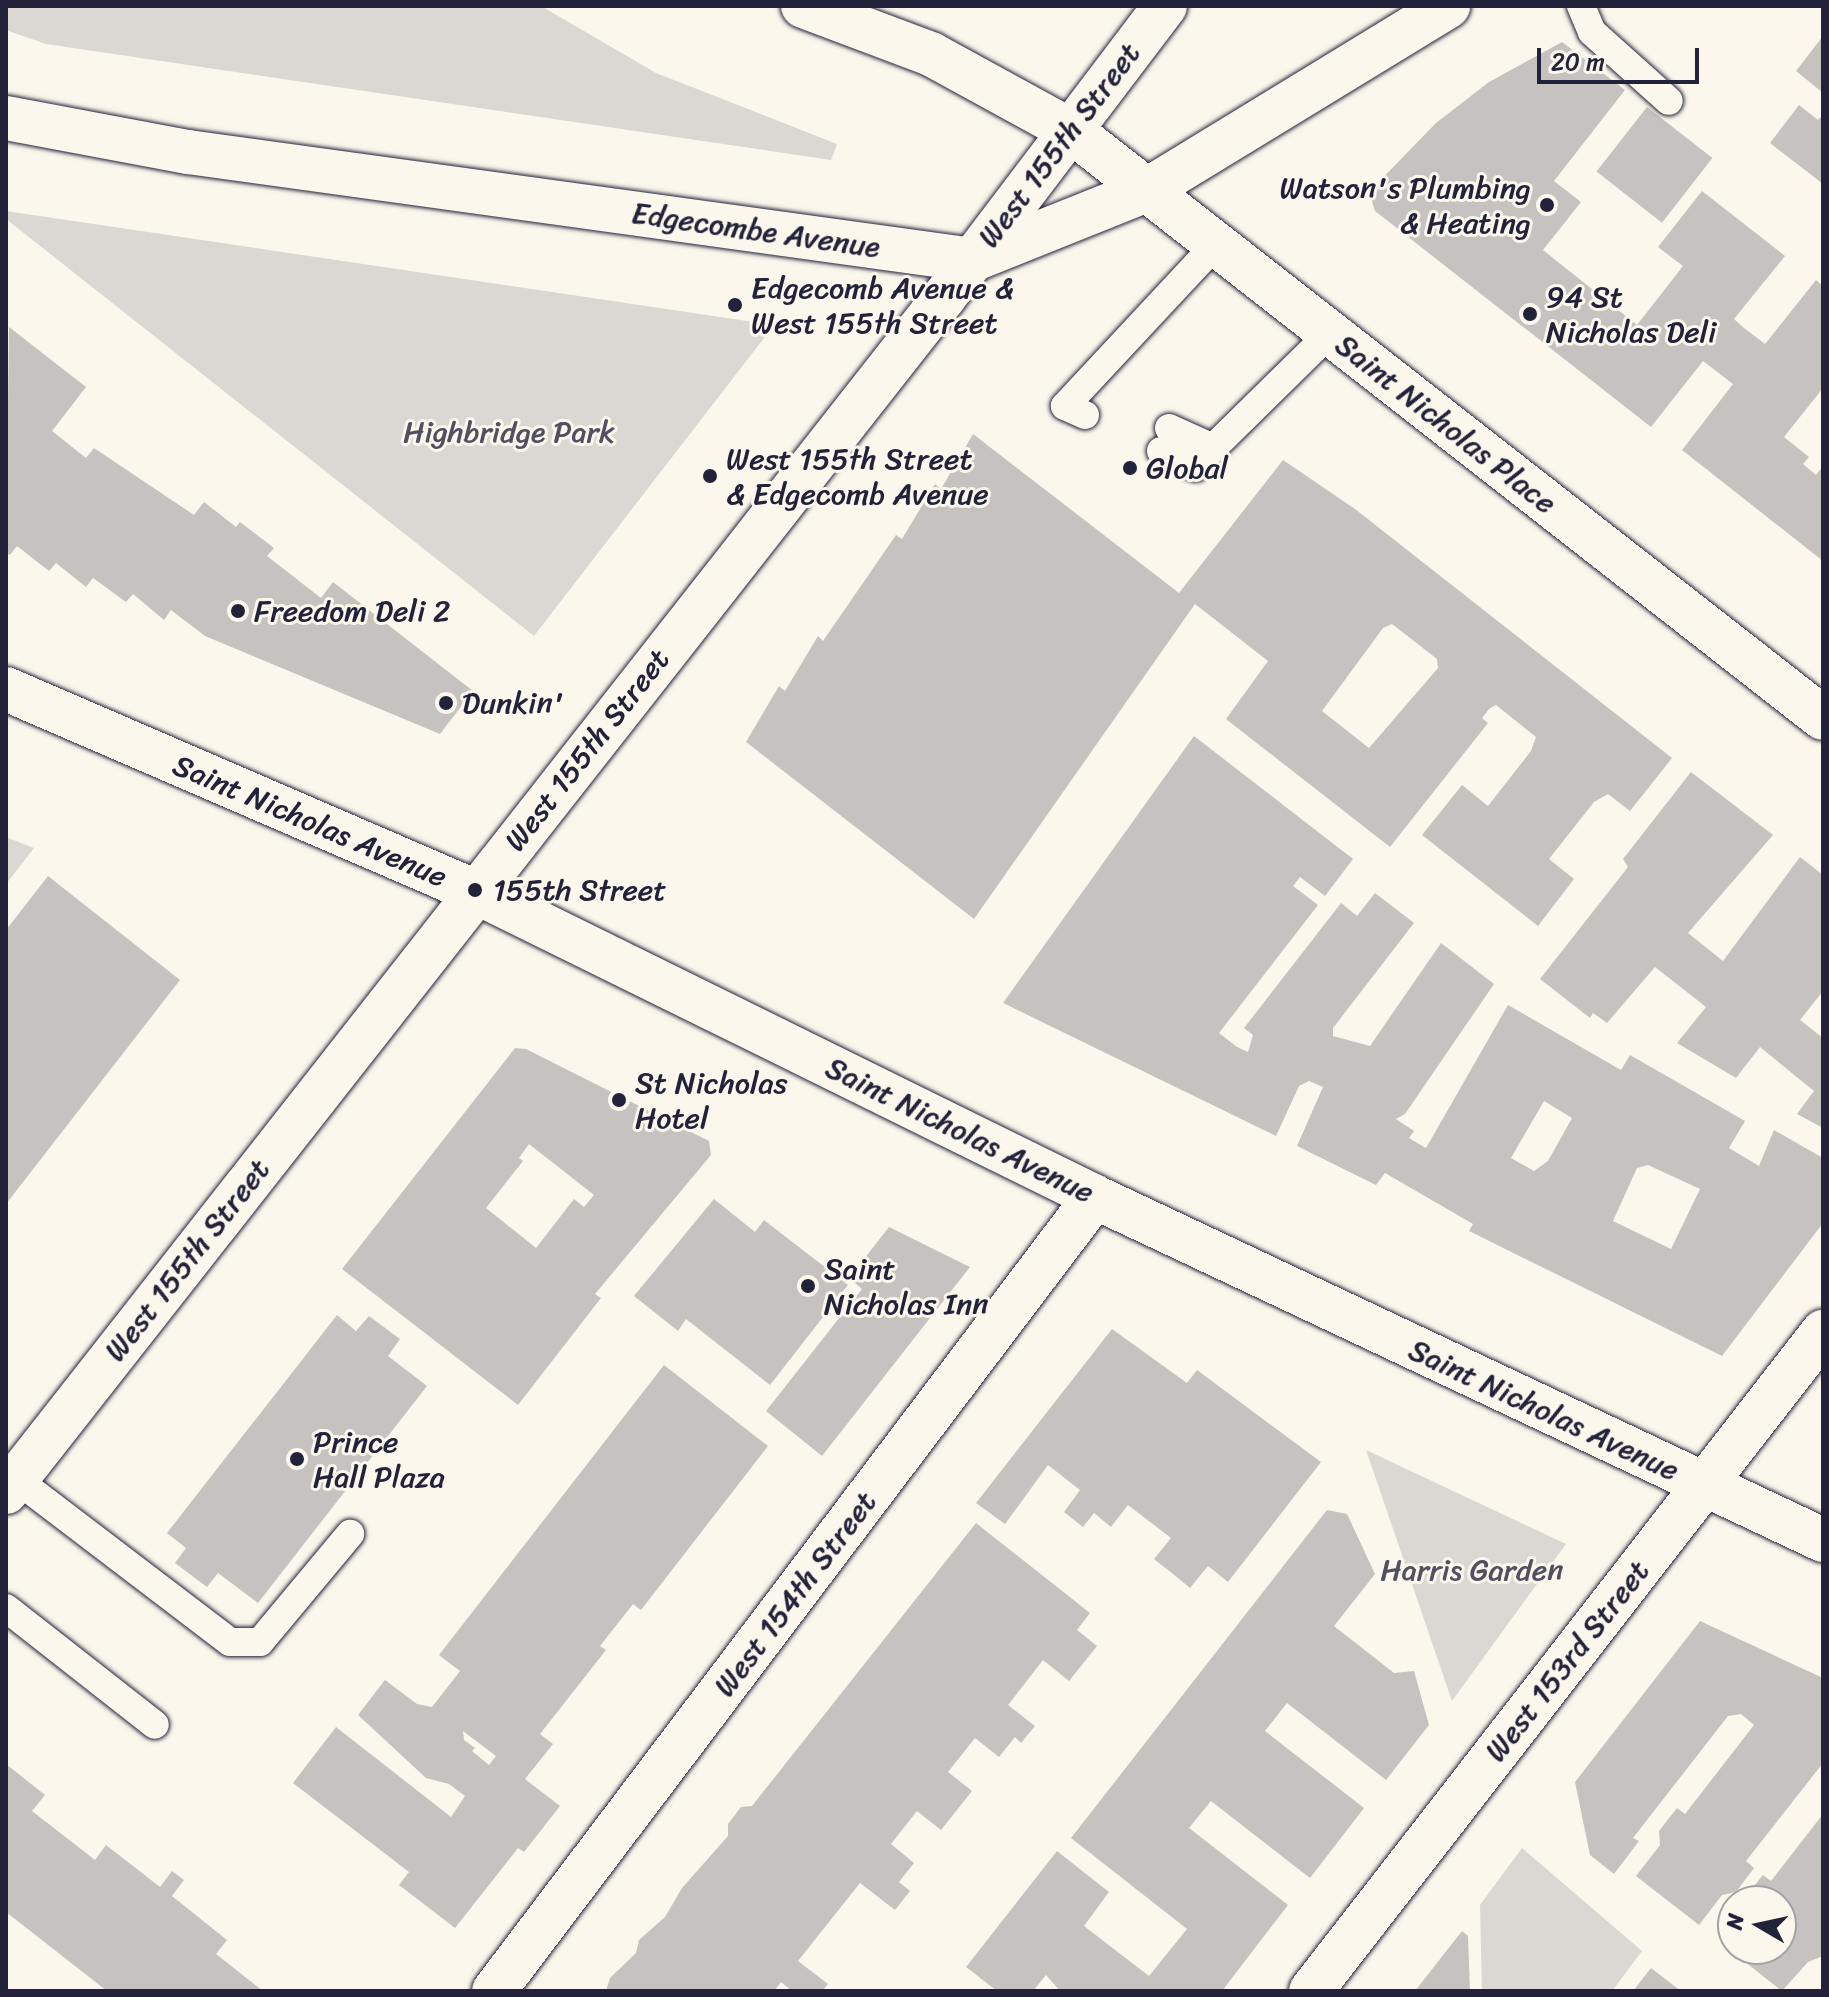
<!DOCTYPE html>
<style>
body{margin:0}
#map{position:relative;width:1829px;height:1997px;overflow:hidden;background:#fbf7ec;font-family:Sriracha,sans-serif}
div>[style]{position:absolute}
.green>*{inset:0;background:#dbd8d3}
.building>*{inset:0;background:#c6c2c0;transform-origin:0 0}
.roads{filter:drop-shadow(0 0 2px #22223b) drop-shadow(0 0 2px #22223b)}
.service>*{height:28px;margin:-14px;padding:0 14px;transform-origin:14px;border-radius:14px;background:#fbf7ec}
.minor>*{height:44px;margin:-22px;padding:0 22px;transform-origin:22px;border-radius:22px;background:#fbf7ec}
.tertiary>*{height:44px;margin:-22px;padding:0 22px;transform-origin:22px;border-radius:22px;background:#fbf7ec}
.secondary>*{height:44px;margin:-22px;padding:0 22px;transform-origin:22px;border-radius:22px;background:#fbf7ec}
.primary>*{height:44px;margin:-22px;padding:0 22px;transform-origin:22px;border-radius:22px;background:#fbf7ec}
.dots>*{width:22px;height:22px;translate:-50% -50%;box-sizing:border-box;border:4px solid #fbf7ec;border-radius:50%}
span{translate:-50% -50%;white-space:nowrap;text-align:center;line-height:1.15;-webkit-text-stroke:6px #fbf7ec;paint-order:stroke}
.street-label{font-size:30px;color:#22223b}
.poi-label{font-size:30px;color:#22223b}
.right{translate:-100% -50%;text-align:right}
.left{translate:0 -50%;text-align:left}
.park-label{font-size:30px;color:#505061}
.frame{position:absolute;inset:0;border:8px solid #22223b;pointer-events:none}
.north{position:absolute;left:1717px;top:1885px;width:80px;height:80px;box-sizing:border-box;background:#fbf7ec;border:2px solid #a4a2a5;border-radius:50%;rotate:279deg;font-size:22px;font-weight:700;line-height:32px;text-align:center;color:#22223b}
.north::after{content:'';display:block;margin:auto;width:28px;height:36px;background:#22223b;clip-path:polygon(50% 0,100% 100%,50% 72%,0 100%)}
.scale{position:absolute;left:1537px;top:48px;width:162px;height:36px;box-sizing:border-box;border:4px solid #22223b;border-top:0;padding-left:10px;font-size:24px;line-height:28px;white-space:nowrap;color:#22223b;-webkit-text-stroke:6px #fbf7ec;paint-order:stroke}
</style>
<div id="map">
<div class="green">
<i style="clip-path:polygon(6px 6px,541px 6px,656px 73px,837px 144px,831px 160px,46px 44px,6px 30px)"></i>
<i style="clip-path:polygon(6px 211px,774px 325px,534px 636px,6px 219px)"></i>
<i style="clip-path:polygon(6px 837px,34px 848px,6px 884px)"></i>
<i style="clip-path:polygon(1366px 1450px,1566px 1544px,1452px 1701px)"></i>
<i style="clip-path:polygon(1522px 1848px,1642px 1951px,1612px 1991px,1482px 1991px,1480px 1905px)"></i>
</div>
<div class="building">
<i style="clip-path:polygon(1823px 36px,1823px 93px,1796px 71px)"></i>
<i style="clip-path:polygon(1562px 42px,1625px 90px,1554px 181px,1581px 202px,1543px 250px,1637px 325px,1683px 266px,1658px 247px,1702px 191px,1785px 256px,1734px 319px,1744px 328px,1765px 344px,1816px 280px,1823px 286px,1823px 388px,1784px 437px,1809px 457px,1803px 464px,1816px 475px,1823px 466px,1823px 561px,1682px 450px,1733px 384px,1703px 361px,1651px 427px,1375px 211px,1369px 192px,1436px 123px,1489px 82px)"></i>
<i style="clip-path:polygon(1799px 105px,1818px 120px,1823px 114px,1823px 184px,1770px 143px)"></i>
<i style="left:1647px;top:107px;width:83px;height:82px;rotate:38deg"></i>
<i style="clip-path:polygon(9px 327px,86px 387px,52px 431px,86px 458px,94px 448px,194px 515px,204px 502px,236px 527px,240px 522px,274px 548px,267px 556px,321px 598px,333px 582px,473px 691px,440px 734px,205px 636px,171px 610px,164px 620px,133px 594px,126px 602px,93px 578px,86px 587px,56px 563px,49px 571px,17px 546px,10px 555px,6px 553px)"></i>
<i style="clip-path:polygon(evenodd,973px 434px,1179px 593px,1283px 460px,1355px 509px,1672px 758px,1630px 811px,1608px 794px,1594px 802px,1549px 859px,1574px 879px,1538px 926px,1422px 835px,1462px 785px,1488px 806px,1531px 751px,1536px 737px,1496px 705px,1489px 709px,1482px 718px,1488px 723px,1390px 847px,1226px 719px,1268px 661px,1195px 604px,974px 919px,746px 742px,779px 686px,785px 691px,818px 636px,823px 641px,896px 535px,902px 539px,935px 484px,941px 489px,973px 434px,1392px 624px,1437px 659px,1438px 668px,1369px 748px,1322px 711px,1383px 628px,1392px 624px)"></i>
<i style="clip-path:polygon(evenodd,1194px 736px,1353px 859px,1325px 896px,1300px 877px,1293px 886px,1318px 905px,1219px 1033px,1237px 1047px,1248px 1052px,1253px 1035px,1244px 1028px,1341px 903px,1357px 916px,1375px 893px,1414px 923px,1333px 1028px,1333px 1036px,1370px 1046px,1441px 943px,1494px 984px,1405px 1114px,1396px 1119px,1414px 1131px,1409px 1138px,1426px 1148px,1508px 1005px,1621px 1070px,1630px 1055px,1745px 1121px,1729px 1148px,1759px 1166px,1774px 1130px,1823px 1158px,1823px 1223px,1722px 1356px,1469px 1231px,1473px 1224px,1385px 1173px,1376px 1185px,1297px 1146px,1323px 1087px,1309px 1081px,1299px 1086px,1276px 1136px,1003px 1003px,1194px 736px,1544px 1101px,1572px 1118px,1548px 1161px,1534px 1171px,1511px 1158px,1544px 1101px,1194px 736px,1648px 1165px,1700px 1189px,1671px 1249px,1613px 1221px,1637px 1168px,1648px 1165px)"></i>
<i style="clip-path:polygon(1691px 772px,1773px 835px,1688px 933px,1723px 961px,1800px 857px,1823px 875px,1823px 991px,1800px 1020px,1823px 1038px,1823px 1128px,1797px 1114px,1814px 1091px,1760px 1047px,1736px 1078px,1677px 1043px,1706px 1007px,1655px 967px,1607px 1023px,1593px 1013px,1590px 1018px,1540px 979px,1628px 867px,1623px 859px)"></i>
<i style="clip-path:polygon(48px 876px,180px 980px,6px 1204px,6px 930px)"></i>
<i style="clip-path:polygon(evenodd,515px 1048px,526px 1049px,709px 1141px,711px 1155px,595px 1294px,601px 1298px,518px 1405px,342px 1269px,515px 1048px,529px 1144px,594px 1195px,584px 1207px,574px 1199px,536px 1248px,486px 1208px,523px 1161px,519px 1158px,529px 1144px)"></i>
<i style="clip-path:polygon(714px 1199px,755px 1232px,764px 1220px,848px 1285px,770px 1385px,686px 1319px,678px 1331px,634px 1296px)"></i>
<i style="clip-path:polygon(889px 1227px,970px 1267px,822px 1456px,766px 1411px,862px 1289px,849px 1278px)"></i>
<i style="clip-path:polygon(337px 1315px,356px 1331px,369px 1316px,400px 1339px,388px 1356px,427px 1386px,258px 1603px,218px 1573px,207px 1587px,175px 1563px,186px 1548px,167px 1533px)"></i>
<i style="clip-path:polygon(1112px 1329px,1187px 1383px,1197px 1370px,1321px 1462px,1228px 1582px,1208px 1566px,1190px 1588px,1173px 1574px,1154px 1559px,1171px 1538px,1128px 1505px,1111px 1527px,1094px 1513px,1083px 1527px,1064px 1512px,1080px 1490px,1048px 1465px,1005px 1524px,976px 1503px)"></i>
<i style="clip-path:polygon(evenodd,664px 1365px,768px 1446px,641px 1610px,633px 1604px,600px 1646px,606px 1650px,540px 1734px,553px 1744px,525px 1779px,560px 1806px,524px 1852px,518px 1848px,455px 1928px,399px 1885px,409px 1872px,293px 1783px,336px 1727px,451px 1817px,465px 1796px,449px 1784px,426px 1778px,358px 1715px,385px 1680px,417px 1704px,432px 1707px,460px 1671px,439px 1655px,664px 1365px,463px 1731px,496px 1756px,489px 1765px,472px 1751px,475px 1748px,464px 1740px,463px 1731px)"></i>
<i style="clip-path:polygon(1327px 1510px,1347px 1514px,1375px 1574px,1334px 1626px,1394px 1673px,1414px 1671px,1429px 1725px,1386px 1780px,1287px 1703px,1265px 1731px,1364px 1808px,1310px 1878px,1211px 1801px,1189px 1828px,1288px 1905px,1222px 1991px,1060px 1991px,1046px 1975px,1033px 1991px,997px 1991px,966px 1967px,1057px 1851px,1109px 1892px,1084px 1926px,1149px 1976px,1187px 1929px,1071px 1838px)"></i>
<i style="clip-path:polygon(976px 1523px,1090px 1613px,1077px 1630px,1097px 1646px,1069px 1681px,1043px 1660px,1008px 1705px,1035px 1726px,1021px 1743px,1015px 1737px,999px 1757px,975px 1738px,948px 1772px,972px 1791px,941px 1830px,917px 1811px,891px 1844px,914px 1863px,899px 1882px,910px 1891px,895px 1910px,860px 1883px,798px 1961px,828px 1984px,822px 1991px,792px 1991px,781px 1982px,774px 1991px,606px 1991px,610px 1978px,636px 1953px,639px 1940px,665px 1917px,682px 1888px,728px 1836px,728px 1824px,741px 1807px,752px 1806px)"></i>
<i style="clip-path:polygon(1700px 1621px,1823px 1678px,1823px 1763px,1746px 1861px,1754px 1868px,1736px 1892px,1722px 1895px,1699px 1925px,1636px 1876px,1660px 1845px,1659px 1831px,1677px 1808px,1685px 1814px,1754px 1725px,1741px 1714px,1728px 1716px,1633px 1838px,1639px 1841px,1614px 1874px,1590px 1855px,1575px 1782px)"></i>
<i style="clip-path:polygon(6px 1764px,45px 1795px,32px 1811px,95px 1860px,106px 1845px,160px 1887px,172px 1871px,184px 1880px,172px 1896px,227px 1940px,216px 1954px,263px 1991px,107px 1991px,6px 1912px)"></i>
<i style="clip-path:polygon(1823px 1814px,1823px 1956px,1808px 1962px,1782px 1991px,1721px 1943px,1733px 1928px,1733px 1949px,1781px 1949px,1781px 1901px,1745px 1897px,1763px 1875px,1771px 1881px)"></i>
<i style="clip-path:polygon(1462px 1931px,1468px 1936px,1470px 1991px,1415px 1991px)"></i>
<i style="clip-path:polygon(1651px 1968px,1681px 1991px,1633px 1991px)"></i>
</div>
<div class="roads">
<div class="service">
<i style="left:1581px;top:6px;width:28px;rotate:67deg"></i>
<i style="left:1592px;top:32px;width:103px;rotate:41.9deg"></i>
<i style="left:1085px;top:415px;width:22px;rotate:-156deg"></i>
<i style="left:1065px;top:406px;width:221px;rotate:-47deg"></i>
<i style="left:1169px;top:428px;width:48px;rotate:24.4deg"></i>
<i style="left:1213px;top:448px;width:164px;rotate:-44.5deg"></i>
<i style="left:1161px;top:451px;width:38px;rotate:25deg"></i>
<i style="left:1196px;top:467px;width:25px;rotate:-48deg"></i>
<i style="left:16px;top:1479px;width:269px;rotate:37.3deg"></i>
<i style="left:230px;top:1642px;width:30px"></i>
<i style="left:260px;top:1642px;width:141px;rotate:-50.2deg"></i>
<i style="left:6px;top:1608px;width:189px;rotate:38.1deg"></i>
</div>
<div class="minor">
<i style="left:494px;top:1991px;width:996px;rotate:-52.88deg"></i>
<i style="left:1311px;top:1991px;width:835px;rotate:-52.16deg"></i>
</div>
<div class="tertiary">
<i style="left:803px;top:6px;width:137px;rotate:20.6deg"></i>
<i style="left:931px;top:54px;width:158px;rotate:28.7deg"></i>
<i style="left:1070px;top:130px;width:955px;rotate:37.99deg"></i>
<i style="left:6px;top:118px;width:185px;rotate:10.6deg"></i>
<i style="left:188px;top:152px;width:791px;rotate:7.84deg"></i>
<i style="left:972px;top:260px;width:188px;rotate:-21.8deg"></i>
<i style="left:1147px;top:190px;width:353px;rotate:-31.4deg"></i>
</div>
<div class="secondary">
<i style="left:6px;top:689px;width:510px;rotate:23.35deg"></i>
<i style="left:474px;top:891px;width:692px;rotate:26.23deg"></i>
<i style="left:1095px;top:1197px;width:805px;rotate:25.23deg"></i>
</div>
<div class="primary">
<i style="left:6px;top:1492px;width:1521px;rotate:-51.86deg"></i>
<i style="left:945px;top:296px;width:364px;rotate:-52.8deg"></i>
</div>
</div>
<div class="dots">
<i style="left:1547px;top:205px;background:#22223b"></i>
<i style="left:735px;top:305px;background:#22223b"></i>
<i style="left:1530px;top:314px;background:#22223b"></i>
<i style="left:1130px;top:468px;background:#22223b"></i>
<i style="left:710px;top:476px;background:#22223b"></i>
<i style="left:238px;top:611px;background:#22223b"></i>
<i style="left:446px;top:703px;background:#22223b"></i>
<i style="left:475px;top:890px;background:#22223b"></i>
<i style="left:619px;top:1100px;background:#22223b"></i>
<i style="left:808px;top:1286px;background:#22223b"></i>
<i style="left:297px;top:1459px;background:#22223b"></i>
</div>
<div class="street-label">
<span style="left:1059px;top:145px;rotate:-53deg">West 155th Street</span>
<span style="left:756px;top:230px;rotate:8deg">Edgecombe Avenue</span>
<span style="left:1446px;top:424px;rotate:38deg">Saint Nicholas Place</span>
<span style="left:587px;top:750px;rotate:-52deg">West 155th Street</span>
<span style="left:310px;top:821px;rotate:23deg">Saint Nicholas Avenue</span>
<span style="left:960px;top:1130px;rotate:26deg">Saint Nicholas Avenue</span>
<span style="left:187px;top:1260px;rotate:-52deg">West 155th Street</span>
<span style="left:1544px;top:1410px;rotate:25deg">Saint Nicholas Avenue</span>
<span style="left:795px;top:1594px;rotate:-53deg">West 154th Street</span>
<span style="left:1567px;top:1661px;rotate:-52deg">West 153rd Street</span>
</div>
<div class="poi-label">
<span class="right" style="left:1531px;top:205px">Watson's Plumbing<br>&amp; Heating</span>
<span class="left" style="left:751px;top:305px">Edgecomb Avenue &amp;<br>West 155th Street</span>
<span class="left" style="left:1546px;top:314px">94 St<br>Nicholas Deli</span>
<span class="left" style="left:726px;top:476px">West 155th Street<br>&amp; Edgecomb Avenue</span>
<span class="left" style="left:1146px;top:468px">Global</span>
<span class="left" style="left:254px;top:611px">Freedom Deli 2</span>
<span class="left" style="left:462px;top:703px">Dunkin'</span>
<span class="left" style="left:493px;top:890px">155th Street</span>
<span class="left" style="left:635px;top:1100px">St Nicholas<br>Hotel</span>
<span class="left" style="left:824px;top:1286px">Saint<br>Nicholas Inn</span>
<span class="left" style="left:313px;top:1459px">Prince<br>Hall Plaza</span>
</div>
<div class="park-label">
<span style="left:509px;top:432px">Highbridge Park</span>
<span style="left:1472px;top:1570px">Harris Garden</span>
</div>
<div class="frame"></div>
<div class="north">N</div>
<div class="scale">20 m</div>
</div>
